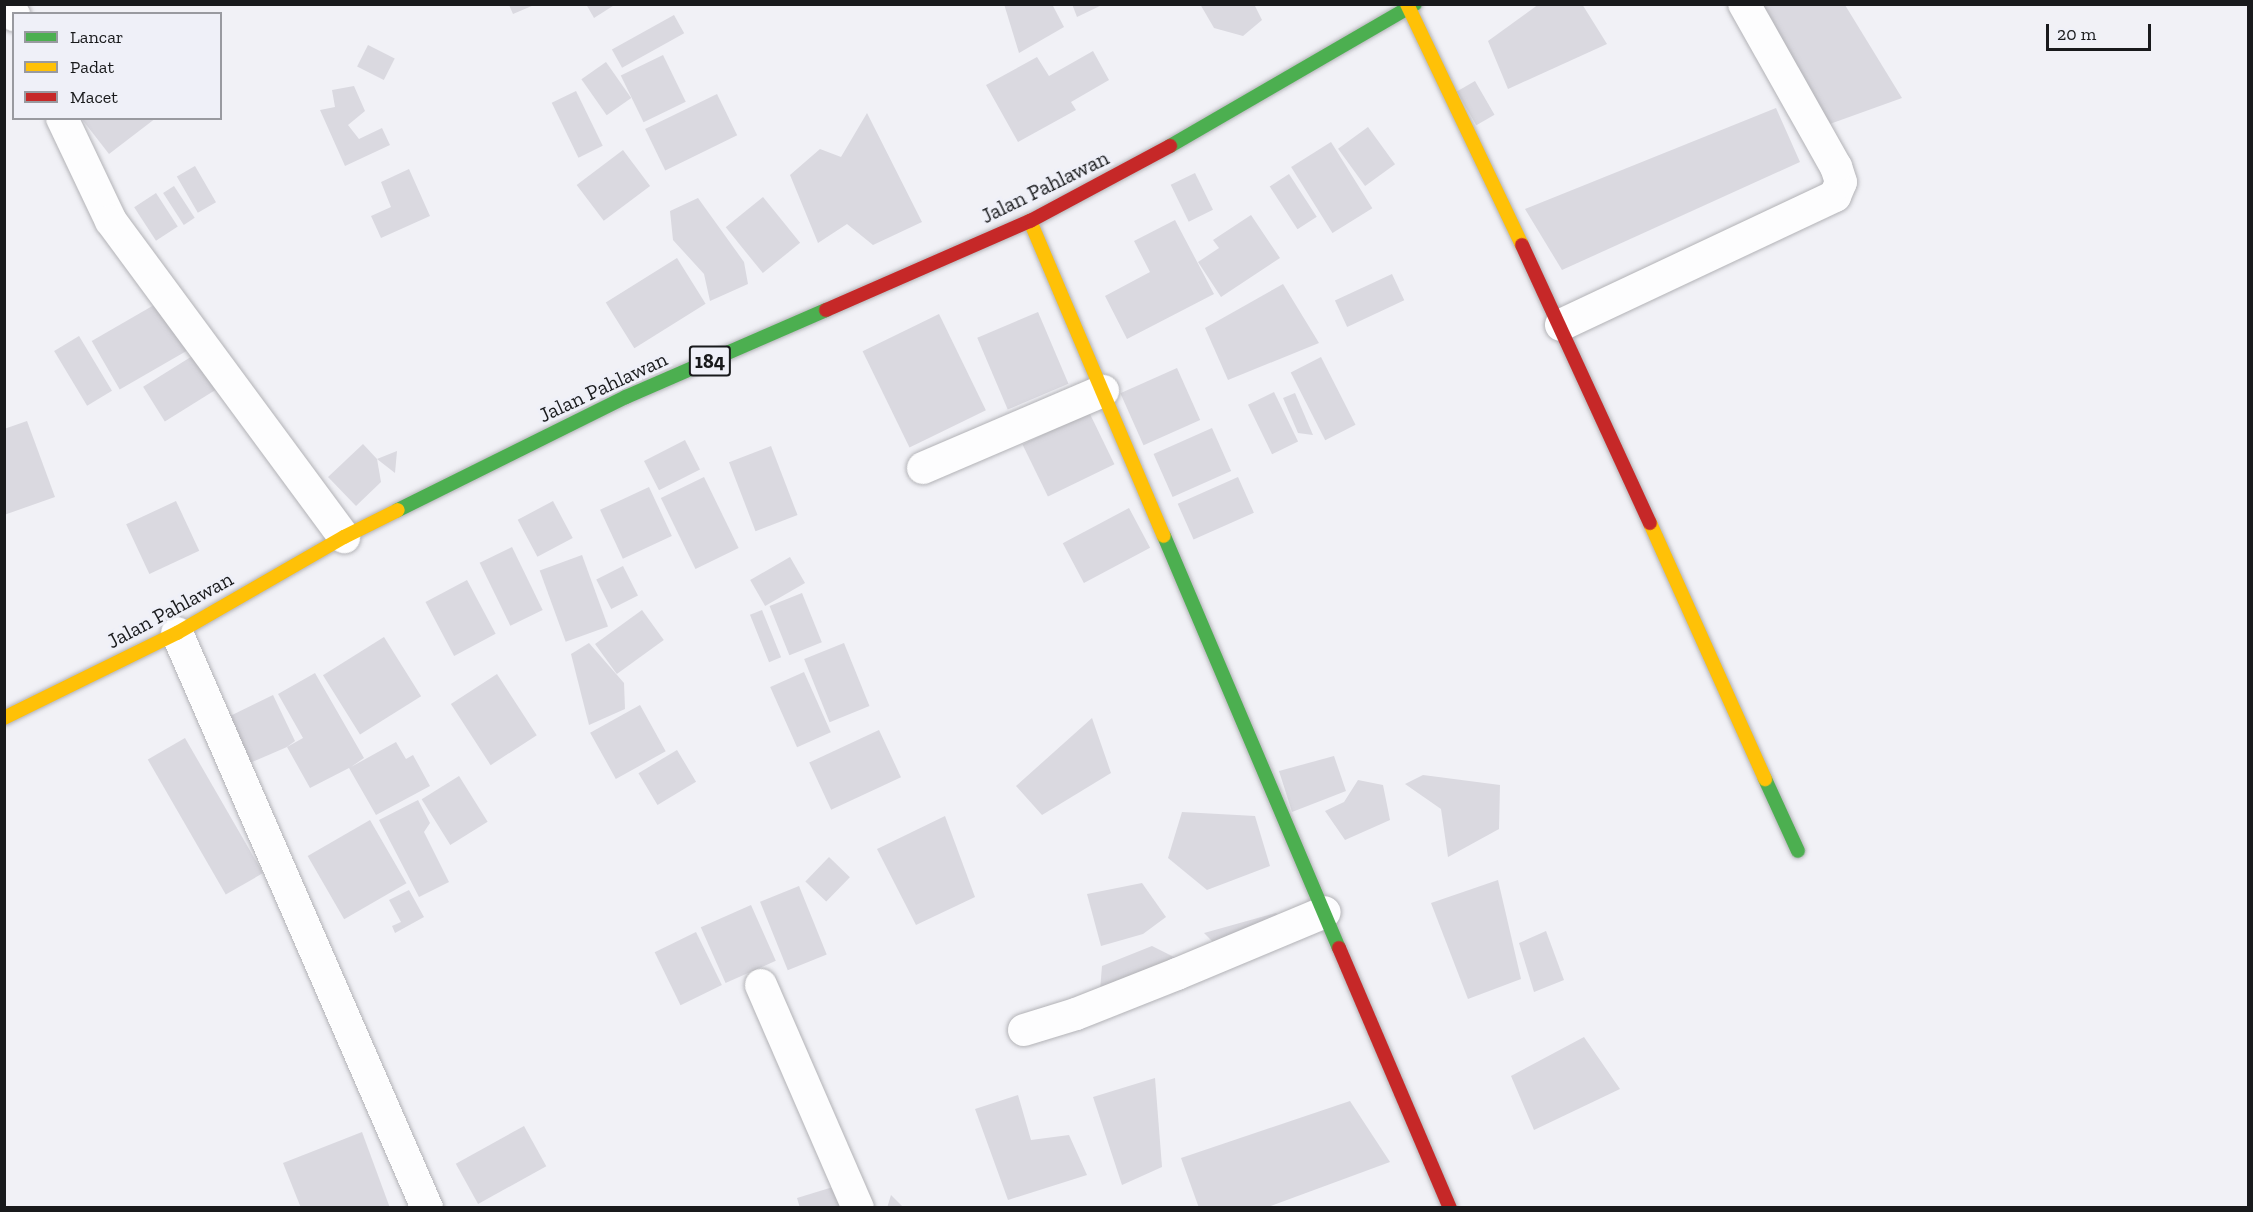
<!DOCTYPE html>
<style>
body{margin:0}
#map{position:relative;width:2253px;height:1212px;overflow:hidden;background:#f1f1f6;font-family:"Zilla Slab",serif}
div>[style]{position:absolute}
.building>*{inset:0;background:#dad9e0;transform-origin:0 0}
.roads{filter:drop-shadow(0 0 2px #b2b2b6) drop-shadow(0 0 2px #b2b2b6)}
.street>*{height:32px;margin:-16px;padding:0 16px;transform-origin:16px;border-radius:16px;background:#fdfdfe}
.fast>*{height:14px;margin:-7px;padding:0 7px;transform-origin:7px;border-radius:7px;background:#4caf50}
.slow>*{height:14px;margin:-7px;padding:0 7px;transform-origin:7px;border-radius:7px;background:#ffc107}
.jam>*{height:14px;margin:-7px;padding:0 7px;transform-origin:7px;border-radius:7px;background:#c62828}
span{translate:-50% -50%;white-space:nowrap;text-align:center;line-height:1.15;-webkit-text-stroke:6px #eff0f8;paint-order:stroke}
.shield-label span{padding:2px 4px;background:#eff0f8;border:2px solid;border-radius:4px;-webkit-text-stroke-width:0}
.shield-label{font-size:20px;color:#191a1c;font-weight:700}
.street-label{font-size:21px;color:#191a1c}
.frame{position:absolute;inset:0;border:6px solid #191a1c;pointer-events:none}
.legend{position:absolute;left:12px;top:12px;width:210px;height:108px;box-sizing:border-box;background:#eff0f8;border:2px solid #999aa0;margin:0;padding:8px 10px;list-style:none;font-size:18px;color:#191a1c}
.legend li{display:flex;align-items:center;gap:12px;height:30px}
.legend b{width:30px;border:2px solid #999aa0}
.scale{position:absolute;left:2046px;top:24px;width:105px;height:27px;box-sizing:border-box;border:3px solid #191a1c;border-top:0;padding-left:8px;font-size:18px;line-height:21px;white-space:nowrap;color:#191a1c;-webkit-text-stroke:4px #eff0f8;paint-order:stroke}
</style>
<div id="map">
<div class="building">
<i style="clip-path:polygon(586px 4px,616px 4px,594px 18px)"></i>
<i style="clip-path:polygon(1004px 4px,1052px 4px,1064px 27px,1019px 53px)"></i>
<i style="clip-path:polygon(1072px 4px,1104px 4px,1077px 17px)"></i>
<i style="clip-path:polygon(1200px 4px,1254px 4px,1262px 20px,1243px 36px,1214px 28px)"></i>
<i style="clip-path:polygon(1539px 4px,1582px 4px,1607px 44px,1508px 89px,1488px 41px)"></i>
<i style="clip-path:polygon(509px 5px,534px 5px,513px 14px)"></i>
<i style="clip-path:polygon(1762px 5px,1845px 5px,1902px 98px,1827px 125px)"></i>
<i style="left:674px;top:15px;width:21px;height:71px;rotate:61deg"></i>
<i style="left:368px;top:45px;width:30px;height:24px;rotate:27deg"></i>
<i style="clip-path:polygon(1093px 51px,1109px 80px,1071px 102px,1076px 110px,1018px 142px,986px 85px,1037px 57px,1049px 76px)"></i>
<i style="left:663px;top:55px;width:52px;height:47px;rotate:64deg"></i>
<i style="left:606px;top:62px;width:44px;height:30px;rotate:55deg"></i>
<i style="left:1475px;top:81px;width:39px;height:21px;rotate:60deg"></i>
<i style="clip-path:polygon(354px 86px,365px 111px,348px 125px,359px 139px,382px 128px,390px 145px,345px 166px,320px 110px,335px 107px,332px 90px)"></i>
<i style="left:576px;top:91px;width:61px;height:27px;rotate:64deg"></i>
<i style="left:717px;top:94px;width:46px;height:80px;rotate:64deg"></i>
<i style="clip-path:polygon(1776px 108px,1800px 162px,1562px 270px,1525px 209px)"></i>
<i style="clip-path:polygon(867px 113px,922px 222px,873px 245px,847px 224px,818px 243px,790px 175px,820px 149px,841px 157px)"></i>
<i style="clip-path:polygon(81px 118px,156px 118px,109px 154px)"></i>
<i style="left:1368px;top:127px;width:46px;height:37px;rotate:54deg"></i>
<i style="left:1331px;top:142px;width:78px;height:47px;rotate:58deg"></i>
<i style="left:623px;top:150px;width:45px;height:58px;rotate:53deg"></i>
<i style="left:195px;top:166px;width:42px;height:21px;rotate:60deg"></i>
<i style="clip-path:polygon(409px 169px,430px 216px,381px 238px,371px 216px,391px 207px,381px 182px)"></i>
<i style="left:1195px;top:173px;width:41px;height:27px;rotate:64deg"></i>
<i style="left:1289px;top:174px;width:51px;height:23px;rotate:57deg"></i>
<i style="left:174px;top:186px;width:38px;height:13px;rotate:57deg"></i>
<i style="left:156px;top:193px;width:40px;height:26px;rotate:57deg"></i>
<i style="left:763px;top:197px;width:59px;height:48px;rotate:51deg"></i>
<i style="clip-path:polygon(698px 198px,744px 262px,748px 284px,710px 301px,704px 274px,673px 240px,670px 211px)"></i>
<i style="clip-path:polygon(1251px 215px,1280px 258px,1221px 297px,1198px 262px,1219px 248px,1213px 240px)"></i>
<i style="clip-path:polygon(1175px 220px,1214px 294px,1127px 339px,1105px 296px,1150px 272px,1134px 241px)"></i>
<i style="left:677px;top:258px;width:54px;height:84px;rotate:58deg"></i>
<i style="left:1392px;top:274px;width:29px;height:63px;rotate:65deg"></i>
<i style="clip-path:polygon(1283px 284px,1319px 343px,1228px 380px,1205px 328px)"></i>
<i style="left:161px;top:301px;width:56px;height:80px;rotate:60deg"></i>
<i style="left:1038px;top:312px;width:78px;height:66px;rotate:67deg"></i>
<i style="left:939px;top:314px;width:107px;height:85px;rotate:64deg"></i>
<i style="left:79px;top:336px;width:64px;height:29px;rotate:59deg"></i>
<i style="left:194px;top:355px;width:41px;height:60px;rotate:58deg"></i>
<i style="left:1321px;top:357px;width:76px;height:34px;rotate:63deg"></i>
<i style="left:1177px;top:368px;width:57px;height:62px;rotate:66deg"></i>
<i style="left:1274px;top:392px;width:55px;height:29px;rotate:64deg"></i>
<i style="clip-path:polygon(1295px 393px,1313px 435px,1298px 433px,1283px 398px)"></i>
<i style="left:1089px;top:412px;width:58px;height:74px;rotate:64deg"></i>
<i style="clip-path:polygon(27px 421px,55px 497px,4px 515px,4px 429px)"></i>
<i style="left:1212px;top:428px;width:47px;height:64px;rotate:66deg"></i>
<i style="left:685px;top:440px;width:33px;height:46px;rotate:63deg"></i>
<i style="clip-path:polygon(363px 444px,377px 459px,381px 482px,356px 506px,328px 477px)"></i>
<i style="left:771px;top:446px;width:74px;height:45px;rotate:69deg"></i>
<i style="clip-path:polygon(397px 451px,395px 473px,377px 459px)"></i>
<i style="left:704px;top:477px;width:79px;height:48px;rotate:64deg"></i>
<i style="left:1238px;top:477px;width:39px;height:66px;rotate:66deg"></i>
<i style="left:649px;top:487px;width:54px;height:54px;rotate:65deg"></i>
<i style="left:176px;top:501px;width:55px;height:55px;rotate:65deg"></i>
<i style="left:553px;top:501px;width:42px;height:40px;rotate:62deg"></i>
<i style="left:1129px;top:508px;width:45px;height:75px;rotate:62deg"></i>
<i style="left:512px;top:547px;width:70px;height:36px;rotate:64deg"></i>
<i style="left:582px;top:555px;width:76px;height:45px;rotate:70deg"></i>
<i style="left:790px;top:557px;width:30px;height:46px;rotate:60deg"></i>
<i style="left:623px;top:566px;width:33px;height:30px;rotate:63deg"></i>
<i style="left:467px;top:580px;width:61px;height:47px;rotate:62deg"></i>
<i style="left:802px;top:593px;width:53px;height:35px;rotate:68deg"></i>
<i style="left:642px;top:610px;width:37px;height:58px;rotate:54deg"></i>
<i style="left:762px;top:610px;width:51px;height:13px;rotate:68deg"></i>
<i style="left:384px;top:637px;width:70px;height:72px;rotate:58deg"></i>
<i style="clip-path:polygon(589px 643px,624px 683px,625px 709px,589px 725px,571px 654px)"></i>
<i style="left:844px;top:643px;width:68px;height:43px;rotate:68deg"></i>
<i style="left:804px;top:672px;width:66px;height:37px;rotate:66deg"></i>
<i style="clip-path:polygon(315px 673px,364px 758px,351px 767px,396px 742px,406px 759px,413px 755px,430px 786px,376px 815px,349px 768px,310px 788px,287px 747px,303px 738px,278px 694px)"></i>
<i style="left:497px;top:674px;width:73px;height:55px;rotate:57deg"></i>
<i style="clip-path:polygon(273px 695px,295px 741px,287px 747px,245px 765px,222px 720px)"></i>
<i style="left:640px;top:705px;width:53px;height:57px;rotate:61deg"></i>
<i style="clip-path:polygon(1092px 718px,1111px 773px,1042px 815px,1016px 786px)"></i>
<i style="left:879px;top:730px;width:52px;height:77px;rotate:65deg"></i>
<i style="left:185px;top:738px;width:156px;height:43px;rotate:60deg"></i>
<i style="left:677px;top:750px;width:37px;height:45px;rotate:59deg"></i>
<i style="clip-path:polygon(1334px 756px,1346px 791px,1292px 812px,1279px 771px)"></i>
<i style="clip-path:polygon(1423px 775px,1500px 785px,1499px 829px,1448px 857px,1441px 809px,1405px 784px)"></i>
<i style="left:459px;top:776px;width:54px;height:44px;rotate:58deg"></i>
<i style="clip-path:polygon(1358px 780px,1383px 785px,1390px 820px,1345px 840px,1325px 811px,1344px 802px)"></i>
<i style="clip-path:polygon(418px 800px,430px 823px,424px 832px,449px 882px,419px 897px,379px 820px)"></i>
<i style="clip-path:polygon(1182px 812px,1255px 816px,1270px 866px,1207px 890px,1168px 858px)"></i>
<i style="clip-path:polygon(945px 816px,975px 897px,916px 925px,877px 849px)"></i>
<i style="left:370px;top:820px;width:73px;height:72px;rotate:60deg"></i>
<i style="left:829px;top:857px;width:29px;height:34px;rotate:44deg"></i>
<i style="clip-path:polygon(1498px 880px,1521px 979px,1468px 999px,1431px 903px)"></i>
<i style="clip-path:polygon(1142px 883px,1166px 917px,1143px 934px,1101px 946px,1087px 894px)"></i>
<i style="left:799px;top:886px;width:74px;height:42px;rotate:68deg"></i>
<i style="clip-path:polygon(409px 890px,424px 917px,395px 933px,392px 926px,401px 922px,389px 900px)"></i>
<i style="left:751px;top:905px;width:61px;height:55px;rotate:66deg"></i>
<i style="clip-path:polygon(1276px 913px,1283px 922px,1215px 944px,1204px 933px)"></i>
<i style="clip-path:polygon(1546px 931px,1564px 980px,1534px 992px,1519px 943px)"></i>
<i style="left:696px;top:932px;width:59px;height:46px;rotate:64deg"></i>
<i style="clip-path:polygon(1152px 946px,1184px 962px,1100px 991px,1102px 966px)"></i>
<i style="clip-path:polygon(1584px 1037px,1620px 1089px,1534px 1130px,1511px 1076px)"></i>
<i style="clip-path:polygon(1155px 1078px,1162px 1167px,1122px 1185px,1093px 1097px)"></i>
<i style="clip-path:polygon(1018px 1095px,1031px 1140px,1069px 1135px,1087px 1175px,1008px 1200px,975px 1109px)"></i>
<i style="clip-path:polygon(1350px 1101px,1390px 1162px,1265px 1208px,1199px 1208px,1181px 1158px)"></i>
<i style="left:524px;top:1126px;width:46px;height:78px;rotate:61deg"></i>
<i style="clip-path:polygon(362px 1132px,390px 1208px,301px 1208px,283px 1163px)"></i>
<i style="clip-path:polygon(833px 1187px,840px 1208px,800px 1208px,797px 1198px)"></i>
<i style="clip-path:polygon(891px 1195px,904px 1208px,887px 1208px)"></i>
</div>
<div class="roads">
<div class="street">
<i style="left:8px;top:4px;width:13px;rotate:61deg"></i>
<i style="left:62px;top:118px;width:114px;rotate:64.6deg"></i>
<i style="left:111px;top:221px;width:393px;rotate:53.6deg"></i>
<i style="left:1561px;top:325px;width:303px;rotate:-25.2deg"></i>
<i style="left:1835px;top:196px;width:15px;rotate:-67deg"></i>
<i style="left:1841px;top:182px;width:16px;rotate:-108deg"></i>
<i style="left:1836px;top:167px;width:187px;rotate:-119.4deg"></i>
<i style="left:923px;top:468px;width:196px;rotate:-23.2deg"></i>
<i style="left:177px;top:633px;width:627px;rotate:66.5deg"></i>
<i style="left:761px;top:985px;width:243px;rotate:66.5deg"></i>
<i style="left:1024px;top:1030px;width:54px;rotate:-17.1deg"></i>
<i style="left:1076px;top:1014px;width:109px;rotate:-21.6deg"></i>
<i style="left:1177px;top:974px;width:160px;rotate:-22.7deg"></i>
</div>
<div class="fast">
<i style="left:1170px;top:146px;width:283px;rotate:-30.1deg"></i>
<i style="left:398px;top:510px;width:254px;rotate:-26.4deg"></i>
<i style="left:626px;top:397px;width:218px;rotate:-23.5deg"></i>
<i style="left:1164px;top:536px;width:448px;rotate:67deg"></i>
<i style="left:1765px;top:779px;width:79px;rotate:65.4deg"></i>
</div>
<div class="slow">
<i style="left:1407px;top:4px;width:267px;rotate:64.5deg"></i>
<i style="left:1030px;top:221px;width:342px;rotate:67deg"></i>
<i style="left:1650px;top:523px;width:281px;rotate:65.8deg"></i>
<i style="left:4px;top:718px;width:193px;rotate:-26.2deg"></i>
<i style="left:177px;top:633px;width:193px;rotate:-29.9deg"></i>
<i style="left:344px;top:537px;width:60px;rotate:-26.6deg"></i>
</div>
<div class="jam">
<i style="left:1522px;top:245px;width:306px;rotate:65.3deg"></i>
<i style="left:826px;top:310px;width:223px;rotate:-23.6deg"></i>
<i style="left:1030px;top:221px;width:159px;rotate:-28.2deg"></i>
<i style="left:1339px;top:948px;width:283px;rotate:66.9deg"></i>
</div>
</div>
<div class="shield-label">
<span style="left:710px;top:361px">184</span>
</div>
<div class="street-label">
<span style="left:1045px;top:187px;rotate:-26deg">Jalan Pahlawan</span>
<span style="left:603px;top:387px;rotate:-25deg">Jalan Pahlawan</span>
<span style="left:170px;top:610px;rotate:-28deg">Jalan Pahlawan</span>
</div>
<div class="frame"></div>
<ul class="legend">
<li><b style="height:8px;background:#4caf50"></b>Lancar</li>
<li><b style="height:8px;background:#ffc107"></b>Padat</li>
<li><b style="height:8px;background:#c62828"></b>Macet</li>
</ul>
<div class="scale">20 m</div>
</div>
